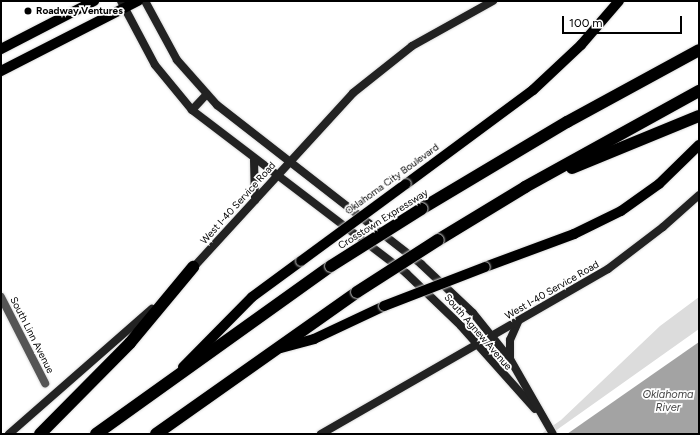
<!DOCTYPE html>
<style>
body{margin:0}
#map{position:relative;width:700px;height:435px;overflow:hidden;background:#fff;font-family:Figtree,sans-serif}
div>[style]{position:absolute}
.green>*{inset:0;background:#dcdcdc}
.water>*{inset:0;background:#a3a3a3}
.roads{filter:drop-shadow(0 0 1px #dbdbdb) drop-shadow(0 0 1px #dbdbdb)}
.minor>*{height:8px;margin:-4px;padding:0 4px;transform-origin:4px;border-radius:4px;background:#555}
.secondary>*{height:8px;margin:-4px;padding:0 4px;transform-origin:4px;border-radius:4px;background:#222}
.primary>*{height:10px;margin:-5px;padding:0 5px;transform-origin:5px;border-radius:5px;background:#000}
.motorway>*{height:12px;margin:-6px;padding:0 6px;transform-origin:6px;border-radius:6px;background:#000}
.bridges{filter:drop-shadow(0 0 1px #dbdbdb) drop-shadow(0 0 1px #dbdbdb)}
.primary-bridge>*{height:10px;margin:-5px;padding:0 5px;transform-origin:5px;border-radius:5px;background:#000}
.motorway-bridge>*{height:12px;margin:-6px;padding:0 6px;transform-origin:6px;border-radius:6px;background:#000}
.dots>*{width:11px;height:11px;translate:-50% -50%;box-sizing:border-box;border:2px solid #fff;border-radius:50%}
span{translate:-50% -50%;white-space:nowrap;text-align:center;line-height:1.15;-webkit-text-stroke:3.5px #fff;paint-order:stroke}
.poi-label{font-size:10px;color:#000;font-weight:700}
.left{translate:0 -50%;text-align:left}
.street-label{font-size:10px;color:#000}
.water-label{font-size:11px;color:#444;font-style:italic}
.frame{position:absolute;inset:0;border:2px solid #000;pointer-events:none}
.scale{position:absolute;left:562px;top:16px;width:120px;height:18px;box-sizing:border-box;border:2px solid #000;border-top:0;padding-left:5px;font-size:12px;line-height:14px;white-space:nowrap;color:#000;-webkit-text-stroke:3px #fff;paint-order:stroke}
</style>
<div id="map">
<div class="green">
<i style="clip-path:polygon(699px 297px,699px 329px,551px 434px,541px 434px,561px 420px,660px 326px)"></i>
</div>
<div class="water">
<i style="clip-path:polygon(699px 342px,699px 434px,567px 434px)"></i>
</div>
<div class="roads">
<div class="minor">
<i style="left:1px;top:297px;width:97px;rotate:62.9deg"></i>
</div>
<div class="secondary">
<i style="left:121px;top:1px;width:72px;rotate:62deg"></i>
<i style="left:155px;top:65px;width:58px;rotate:50.6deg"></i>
<i style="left:192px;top:110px;width:269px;rotate:37.3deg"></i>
<i style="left:406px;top:273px;width:76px;rotate:43.9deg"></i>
<i style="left:461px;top:326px;width:111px;rotate:48.3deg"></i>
<i style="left:145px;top:1px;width:67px;rotate:61.5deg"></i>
<i style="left:177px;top:60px;width:60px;rotate:48.4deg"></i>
<i style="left:217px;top:105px;width:259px;rotate:37.9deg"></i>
<i style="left:421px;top:264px;width:71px;rotate:43.3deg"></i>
<i style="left:473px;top:313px;width:59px;rotate:51.2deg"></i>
<i style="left:510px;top:359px;width:86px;rotate:60.2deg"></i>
<i style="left:192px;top:110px;width:21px;rotate:-47deg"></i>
<i style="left:254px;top:160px;width:40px;rotate:88.6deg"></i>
<i style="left:191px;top:270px;width:240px;rotate:-47.5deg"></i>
<i style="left:353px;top:93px;width:75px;rotate:-38.5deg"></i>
<i style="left:412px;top:46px;width:93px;rotate:-29.1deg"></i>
<i style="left:510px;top:358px;width:18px;rotate:-90deg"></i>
<i style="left:510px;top:340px;width:20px;rotate:-66deg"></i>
<i style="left:9px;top:434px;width:190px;rotate:-41.2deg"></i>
<i style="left:321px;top:434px;width:331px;rotate:-29.9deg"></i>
<i style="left:608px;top:269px;width:69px;rotate:-37.4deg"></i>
<i style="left:663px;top:227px;width:48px;rotate:-41.6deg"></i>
</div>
<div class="primary">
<i style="left:1px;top:49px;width:105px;rotate:-27.3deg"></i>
<i style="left:1px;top:71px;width:154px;rotate:-27.1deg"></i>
<i style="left:406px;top:184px;width:158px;rotate:-36.5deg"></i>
<i style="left:533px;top:90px;width:66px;rotate:-43.2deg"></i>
<i style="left:581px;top:45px;width:58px;rotate:-49.2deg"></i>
<i style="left:485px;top:267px;width:95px;rotate:-20.3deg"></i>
<i style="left:574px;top:234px;width:52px;rotate:-26.1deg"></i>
<i style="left:621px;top:211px;width:47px;rotate:-35.4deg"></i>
<i style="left:659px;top:184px;width:56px;rotate:-44.3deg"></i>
<i style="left:281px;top:348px;width:34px;rotate:-15deg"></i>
<i style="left:314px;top:339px;width:77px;rotate:-25.2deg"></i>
<i style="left:183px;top:367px;width:98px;rotate:-45.4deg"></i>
<i style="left:252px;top:297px;width:61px;rotate:-36.3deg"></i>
</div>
<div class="motorway">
<i style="left:572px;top:168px;width:137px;rotate:-22.3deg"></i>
<i style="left:421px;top:209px;width:170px;rotate:-30.8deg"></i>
<i style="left:567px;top:122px;width:150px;rotate:-28.6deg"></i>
<i style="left:438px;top:240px;width:102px;rotate:-31.3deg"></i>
<i style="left:525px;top:187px;width:199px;rotate:-28.9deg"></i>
<i style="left:40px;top:434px;width:128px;rotate:-45.3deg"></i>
<i style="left:130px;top:343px;width:99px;rotate:-50.3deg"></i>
<i style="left:96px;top:434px;width:289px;rotate:-35.6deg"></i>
<i style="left:156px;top:434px;width:246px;rotate:-35.2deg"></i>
</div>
</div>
<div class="bridges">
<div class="primary-bridge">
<i style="left:301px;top:261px;width:130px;rotate:-36.3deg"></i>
<i style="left:384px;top:306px;width:108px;rotate:-21.1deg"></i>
</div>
<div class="motorway-bridge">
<i style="left:331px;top:266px;width:107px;rotate:-32.3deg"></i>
<i style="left:357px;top:292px;width:96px;rotate:-32.7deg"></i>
</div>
</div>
<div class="dots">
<i style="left:28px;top:11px;background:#000"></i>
</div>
<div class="poi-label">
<span class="left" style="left:36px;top:11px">Roadway Ventures</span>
</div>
<div class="street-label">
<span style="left:392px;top:179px;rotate:-36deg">Oklahoma City Boulevard</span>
<span style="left:238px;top:203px;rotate:-48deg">West I-40 Service Road</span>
<span style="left:383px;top:219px;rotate:-32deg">Crosstown Expressway</span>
<span style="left:552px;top:290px;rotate:-30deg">West I-40 Service Road</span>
<span style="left:478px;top:332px;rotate:49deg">South Agnew Avenue</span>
<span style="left:32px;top:335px;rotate:63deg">South Linn Avenue</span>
</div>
<div class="water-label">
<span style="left:668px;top:402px">Oklahoma<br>River</span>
</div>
<div class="frame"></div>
<div class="scale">100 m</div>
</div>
